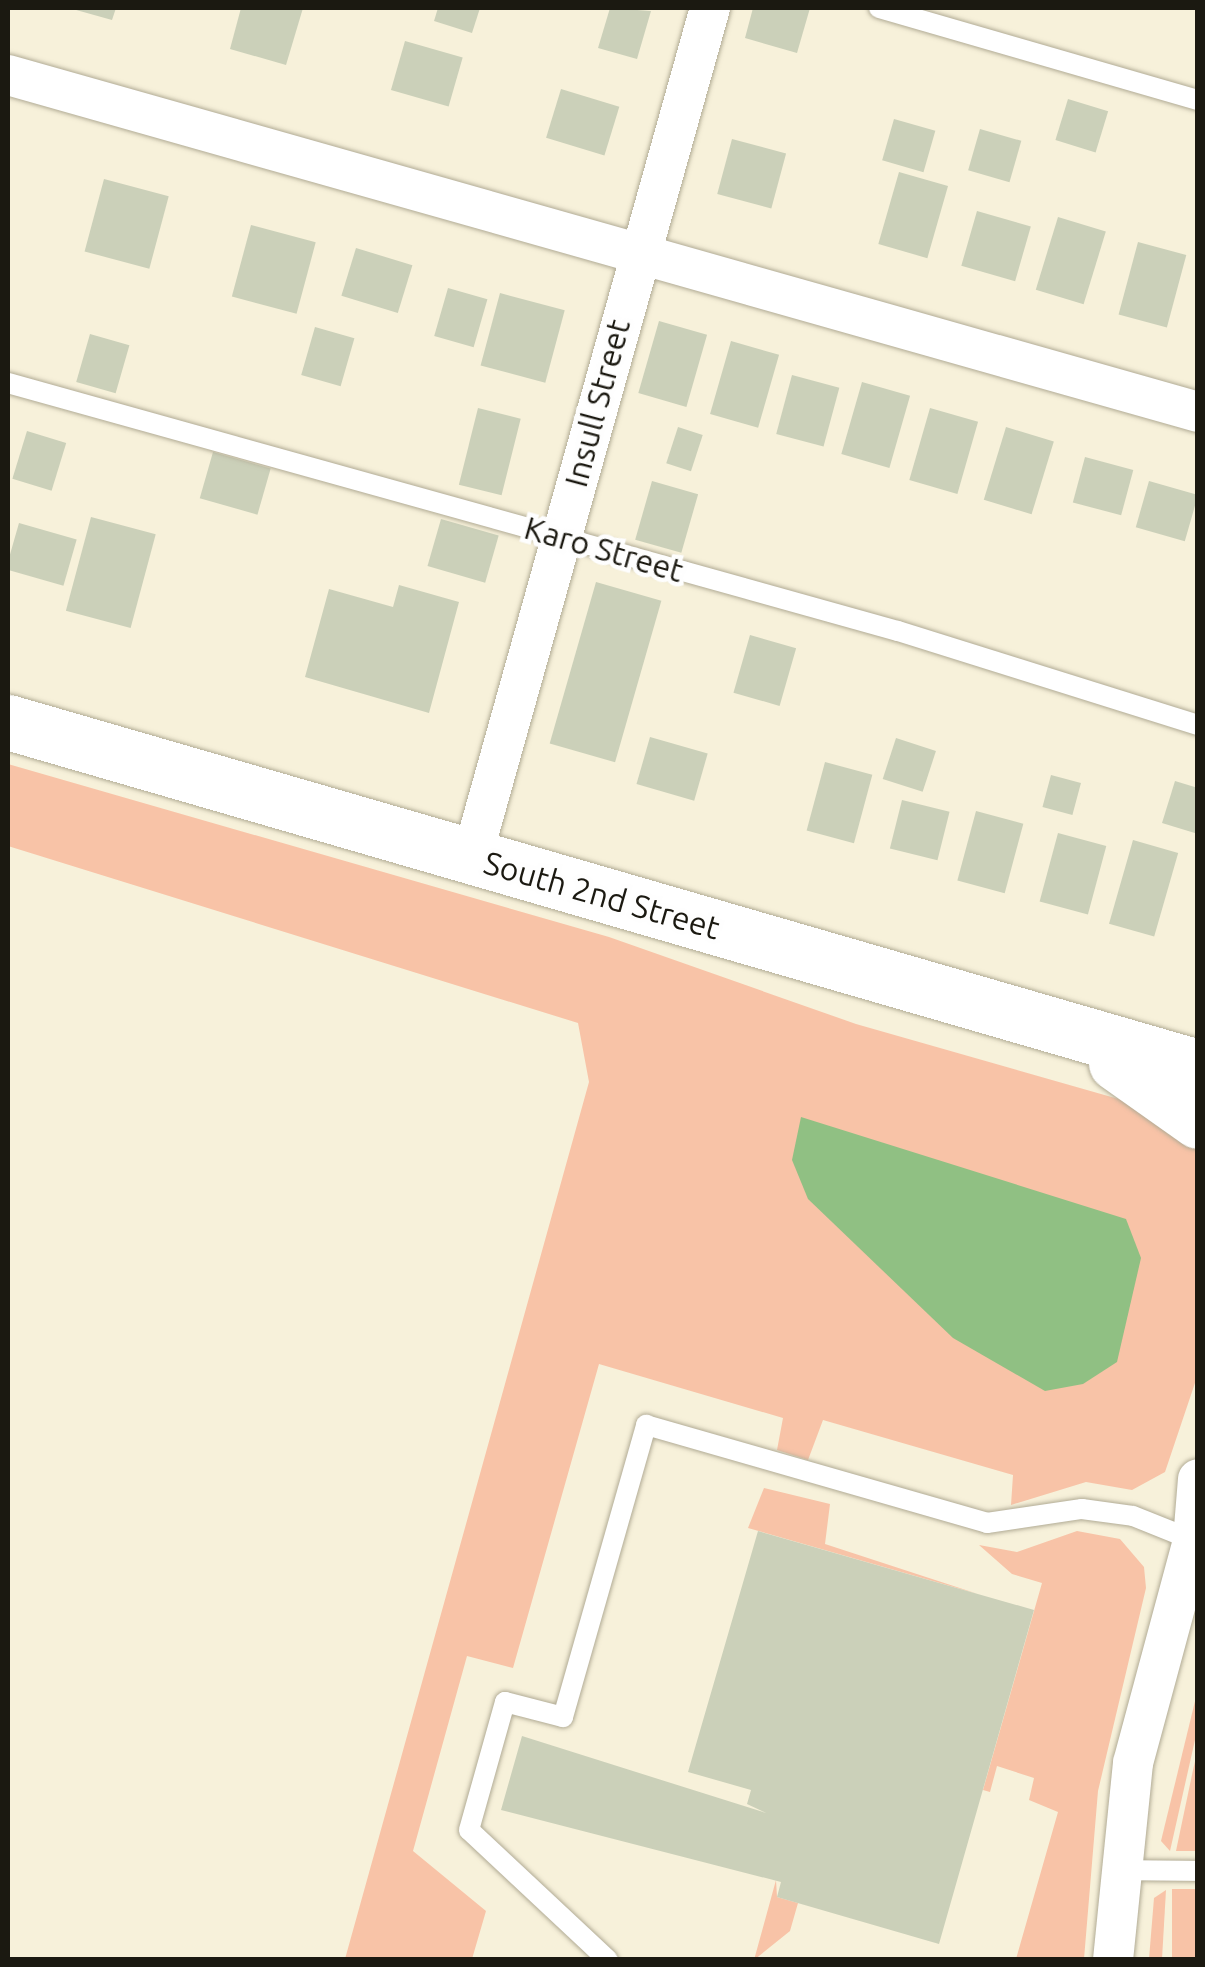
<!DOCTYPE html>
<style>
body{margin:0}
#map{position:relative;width:1205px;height:1967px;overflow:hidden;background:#f7f1da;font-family:Ubuntu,sans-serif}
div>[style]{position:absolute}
.green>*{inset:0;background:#f8c3a7;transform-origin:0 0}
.water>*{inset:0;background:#90c083}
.building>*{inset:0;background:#cbd0b9;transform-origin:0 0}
.roads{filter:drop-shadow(0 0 2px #b1ab95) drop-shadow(0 0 2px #b1ab95)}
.service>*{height:20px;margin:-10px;padding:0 10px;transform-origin:10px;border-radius:10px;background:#fff}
.minor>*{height:40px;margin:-20px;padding:0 20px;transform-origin:20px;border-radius:20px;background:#fff}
.secondary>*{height:55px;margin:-27.5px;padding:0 27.5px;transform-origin:27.5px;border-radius:27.5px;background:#fff}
span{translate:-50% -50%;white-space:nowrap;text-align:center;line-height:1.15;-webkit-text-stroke:9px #fefefe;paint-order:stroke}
.street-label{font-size:32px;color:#1b1911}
.frame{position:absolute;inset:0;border:10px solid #1b1911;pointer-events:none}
</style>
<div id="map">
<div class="green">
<i style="clip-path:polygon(8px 764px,609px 937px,856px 1024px,1164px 1112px,1198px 1143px,1197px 1377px,1165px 1472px,1132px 1490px,1086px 1482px,1011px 1505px,1013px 1475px,823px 1420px,808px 1460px,777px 1450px,783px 1418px,599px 1364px,513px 1668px,467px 1656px,413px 1851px,486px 1911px,472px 1959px,345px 1959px,589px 1082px,578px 1023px,8px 846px)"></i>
<i style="clip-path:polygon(764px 1488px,830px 1504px,825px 1544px,978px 1594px,748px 1528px)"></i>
<i style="clip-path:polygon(1077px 1531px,1120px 1539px,1144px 1567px,1146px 1588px,1098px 1791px,1084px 1959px,1016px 1959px,1058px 1812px,1029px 1800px,1034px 1778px,997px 1766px,990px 1792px,983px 1790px,1042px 1583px,1012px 1574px,979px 1545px,1017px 1552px)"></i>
<i style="clip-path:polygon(1197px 1693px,1197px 1731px,1170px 1851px,1161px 1841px)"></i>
<i style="clip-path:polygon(1197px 1753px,1197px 1851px,1176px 1851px,1193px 1770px)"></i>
<i style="clip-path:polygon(776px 1880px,777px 1897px,798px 1903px,790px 1931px,754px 1960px)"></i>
<i style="left:1172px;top:1889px;width:25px;height:70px"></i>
<i style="clip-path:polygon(1166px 1890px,1162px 1959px,1149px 1959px,1154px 1898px)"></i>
</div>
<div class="water">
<i style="clip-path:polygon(801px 1117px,1126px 1219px,1141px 1258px,1117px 1362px,1083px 1384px,1045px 1391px,953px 1338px,808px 1199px,792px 1160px)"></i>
</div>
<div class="building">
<i style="clip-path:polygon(69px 8px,116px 8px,112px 20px)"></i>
<i style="clip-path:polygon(241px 8px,303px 8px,286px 65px,230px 49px)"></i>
<i style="clip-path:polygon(438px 8px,480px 8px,472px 33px,434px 21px)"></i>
<i style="clip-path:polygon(610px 8px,651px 11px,637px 59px,598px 48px)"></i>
<i style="clip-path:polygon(753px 8px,810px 8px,797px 53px,745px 38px)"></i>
<i style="left:405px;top:41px;width:60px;height:51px;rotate:16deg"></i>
<i style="left:561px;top:89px;width:61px;height:51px;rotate:17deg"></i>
<i style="left:1068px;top:99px;width:42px;height:43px;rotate:17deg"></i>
<i style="left:894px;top:119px;width:43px;height:43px;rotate:16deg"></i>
<i style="left:980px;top:129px;width:43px;height:43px;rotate:16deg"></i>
<i style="left:732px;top:139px;width:56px;height:57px;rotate:15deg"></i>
<i style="left:899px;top:172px;width:51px;height:75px;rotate:16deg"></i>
<i style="left:104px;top:179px;width:67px;height:75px;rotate:15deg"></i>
<i style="left:977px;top:211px;width:56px;height:57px;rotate:16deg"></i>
<i style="left:1058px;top:217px;width:50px;height:76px;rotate:17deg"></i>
<i style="left:251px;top:225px;width:67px;height:74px;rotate:15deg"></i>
<i style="left:1138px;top:242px;width:50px;height:75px;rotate:15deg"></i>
<i style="left:356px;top:248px;width:59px;height:50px;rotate:17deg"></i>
<i style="left:448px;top:288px;width:41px;height:50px;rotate:16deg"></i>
<i style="left:500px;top:293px;width:67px;height:75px;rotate:15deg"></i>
<i style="left:659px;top:321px;width:50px;height:75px;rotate:16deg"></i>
<i style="left:315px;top:327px;width:41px;height:50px;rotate:16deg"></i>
<i style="left:90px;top:334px;width:41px;height:50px;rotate:16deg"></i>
<i style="left:731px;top:341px;width:50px;height:76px;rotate:16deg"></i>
<i style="left:792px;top:375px;width:49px;height:61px;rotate:15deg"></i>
<i style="left:862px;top:382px;width:50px;height:75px;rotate:16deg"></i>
<i style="left:478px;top:408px;width:44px;height:79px;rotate:14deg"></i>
<i style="left:930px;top:408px;width:50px;height:75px;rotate:16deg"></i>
<i style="left:678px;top:427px;width:26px;height:38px;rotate:18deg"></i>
<i style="left:1006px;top:427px;width:50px;height:76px;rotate:17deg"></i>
<i style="left:27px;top:431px;width:41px;height:50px;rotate:17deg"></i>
<i style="left:213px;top:452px;width:60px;height:48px;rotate:16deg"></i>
<i style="left:1085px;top:457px;width:50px;height:47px;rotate:15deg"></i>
<i style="left:652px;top:481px;width:48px;height:61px;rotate:16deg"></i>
<i style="left:1149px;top:481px;width:51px;height:48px;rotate:16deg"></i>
<i style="left:91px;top:517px;width:67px;height:97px;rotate:15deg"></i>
<i style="left:441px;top:519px;width:60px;height:49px;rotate:16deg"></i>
<i style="left:19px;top:523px;width:60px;height:48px;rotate:16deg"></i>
<i style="left:596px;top:582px;width:68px;height:168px;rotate:16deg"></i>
<i style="clip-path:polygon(399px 585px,459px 602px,429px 713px,305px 677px,329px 589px,393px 607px)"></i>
<i style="left:750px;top:635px;width:48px;height:60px;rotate:16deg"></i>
<i style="left:650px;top:737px;width:60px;height:49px;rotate:16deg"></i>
<i style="left:896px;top:738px;width:42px;height:43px;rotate:18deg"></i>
<i style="left:825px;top:762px;width:49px;height:71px;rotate:15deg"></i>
<i style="left:1051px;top:775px;width:31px;height:33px;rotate:15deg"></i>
<i style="clip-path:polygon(1175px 781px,1198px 788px,1198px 834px,1162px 823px)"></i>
<i style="left:902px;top:800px;width:49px;height:50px;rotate:14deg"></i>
<i style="left:976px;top:811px;width:49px;height:72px;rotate:15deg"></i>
<i style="left:1058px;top:833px;width:50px;height:71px;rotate:15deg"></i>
<i style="left:1133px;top:840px;width:47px;height:87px;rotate:16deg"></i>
<i style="clip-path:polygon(758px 1531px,1034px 1610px,939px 1944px,777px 1897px,781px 1882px,501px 1810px,522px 1736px,766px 1813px,747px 1804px,751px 1790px,688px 1772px)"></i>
</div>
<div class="roads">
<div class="service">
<i style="left:879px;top:8px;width:332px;rotate:16.1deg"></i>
<i style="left:8px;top:383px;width:924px;rotate:15.57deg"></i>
<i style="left:898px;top:631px;width:314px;rotate:17.4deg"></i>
<i style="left:1119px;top:1870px;width:79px;rotate:0.7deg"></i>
<i style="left:608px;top:1960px;width:190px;rotate:-136.9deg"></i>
<i style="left:469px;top:1830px;width:133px;rotate:-74.3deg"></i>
<i style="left:505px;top:1702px;width:60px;rotate:14.5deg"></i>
<i style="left:563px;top:1717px;width:304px;rotate:-74.1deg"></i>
<i style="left:646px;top:1425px;width:355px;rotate:16deg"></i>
<i style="left:987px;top:1523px;width:96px;rotate:-8.4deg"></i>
<i style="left:1082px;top:1509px;width:51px;rotate:7.8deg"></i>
<i style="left:1133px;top:1516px;width:65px;rotate:21.8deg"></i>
</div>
<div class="minor">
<i style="left:8px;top:75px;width:1237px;rotate:15.81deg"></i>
<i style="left:472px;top:857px;width:882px;rotate:-74.34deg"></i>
<i style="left:1113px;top:1960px;width:198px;rotate:-84.2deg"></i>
<i style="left:1133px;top:1763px;width:231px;rotate:-74.9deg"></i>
<i style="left:1193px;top:1540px;width:61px;rotate:-85.3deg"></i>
</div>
<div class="secondary">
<i style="left:8px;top:722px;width:1239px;rotate:16.17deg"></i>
<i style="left:1116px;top:1063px;width:100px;rotate:35.3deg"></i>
</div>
</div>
<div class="street-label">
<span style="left:597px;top:403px;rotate:-75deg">Insull Street</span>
<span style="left:604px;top:549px;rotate:16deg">Karo Street</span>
<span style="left:602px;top:895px;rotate:16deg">South 2nd Street</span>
</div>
<div class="frame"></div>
</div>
